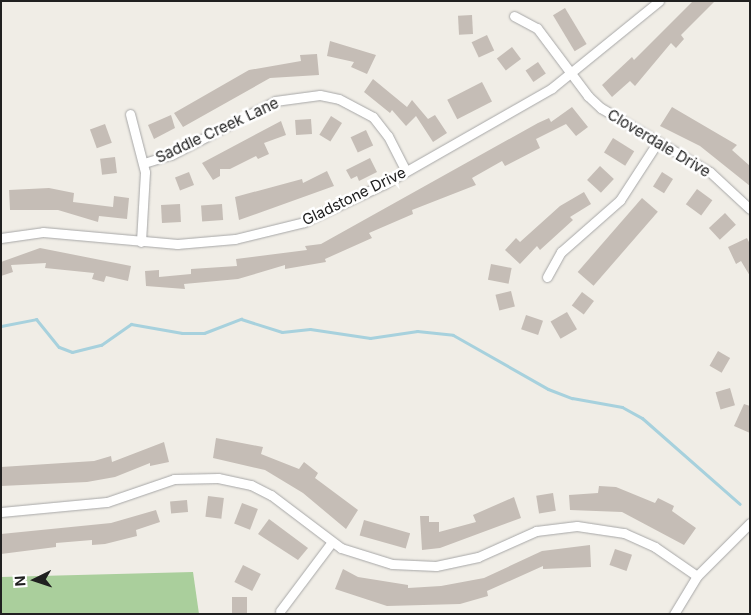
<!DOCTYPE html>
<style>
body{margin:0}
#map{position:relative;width:751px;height:615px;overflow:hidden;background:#f0ede6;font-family:Inter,sans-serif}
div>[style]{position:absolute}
.forest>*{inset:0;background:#aacf9c}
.stream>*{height:3px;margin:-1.5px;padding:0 1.5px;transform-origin:1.5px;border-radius:1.5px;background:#a7d1dd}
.building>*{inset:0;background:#c5bdb6;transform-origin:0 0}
.roads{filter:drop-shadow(0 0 1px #a7a7a7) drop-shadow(0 0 1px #a7a7a7)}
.minor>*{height:9px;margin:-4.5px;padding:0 4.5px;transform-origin:4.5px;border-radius:4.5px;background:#fff}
span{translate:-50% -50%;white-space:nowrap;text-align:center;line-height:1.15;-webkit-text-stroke:5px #fff;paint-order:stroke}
.street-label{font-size:15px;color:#202020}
.frame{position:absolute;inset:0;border:2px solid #202020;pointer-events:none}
.north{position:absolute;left:10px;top:555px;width:50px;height:50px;-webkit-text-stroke:4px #fff;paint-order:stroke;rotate:266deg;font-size:14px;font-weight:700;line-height:20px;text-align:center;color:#202020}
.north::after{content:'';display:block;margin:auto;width:18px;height:22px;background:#202020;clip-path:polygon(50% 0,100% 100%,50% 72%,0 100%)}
</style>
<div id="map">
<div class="forest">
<i style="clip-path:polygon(193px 572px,199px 614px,1px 614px,1px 577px)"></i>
</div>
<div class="stream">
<i style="left:1px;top:326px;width:36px;rotate:-11deg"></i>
<i style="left:36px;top:319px;width:36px;rotate:51deg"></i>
<i style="left:59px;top:347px;width:14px;rotate:21deg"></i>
<i style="left:72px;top:352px;width:30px;rotate:-14deg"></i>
<i style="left:101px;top:345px;width:37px;rotate:-35deg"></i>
<i style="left:131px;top:324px;width:52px;rotate:10deg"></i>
<i style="left:182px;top:333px;width:22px"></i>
<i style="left:204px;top:333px;width:40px;rotate:-21deg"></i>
<i style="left:241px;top:319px;width:43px;rotate:17.6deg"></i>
<i style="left:282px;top:332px;width:28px;rotate:-6deg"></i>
<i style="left:310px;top:329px;width:61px;rotate:8.5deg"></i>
<i style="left:370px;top:338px;width:48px;rotate:-8.5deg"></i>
<i style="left:417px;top:331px;width:36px;rotate:6deg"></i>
<i style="left:453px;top:335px;width:109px;rotate:29.6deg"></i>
<i style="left:548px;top:389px;width:26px;rotate:21deg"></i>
<i style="left:572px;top:398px;width:51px;rotate:10.2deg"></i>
<i style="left:622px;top:407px;width:23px;rotate:29deg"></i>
<i style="left:642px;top:418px;width:130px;rotate:41.3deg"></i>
</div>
<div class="building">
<i style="clip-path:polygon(693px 1px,715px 1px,681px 35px,684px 39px,676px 48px,671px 43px,635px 86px,630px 81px,612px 97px,602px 85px,632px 57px,634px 60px)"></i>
<i style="left:565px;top:8px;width:42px;height:14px;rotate:59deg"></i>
<i style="left:472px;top:15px;width:19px;height:14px;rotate:87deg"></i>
<i style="left:487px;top:35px;width:17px;height:17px;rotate:65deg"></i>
<i style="clip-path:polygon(330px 41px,376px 55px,367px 74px,351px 67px,354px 62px,327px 56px)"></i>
<i style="left:512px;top:47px;width:15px;height:19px;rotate:53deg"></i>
<i style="clip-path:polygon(317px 54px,319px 75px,270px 78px,183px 127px,174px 113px,249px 70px,301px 61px,300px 55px)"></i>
<i style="left:538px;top:62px;width:14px;height:15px;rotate:56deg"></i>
<i style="clip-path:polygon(373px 79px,407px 107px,412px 100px,428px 119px,435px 115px,447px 133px,433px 142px,416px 116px,406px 126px,392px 110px,390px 113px,364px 92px)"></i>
<i style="left:482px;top:82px;width:22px;height:39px;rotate:63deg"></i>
<i style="clip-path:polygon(572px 107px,588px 127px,576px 136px,566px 124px,536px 139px,540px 148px,505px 166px,502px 161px,472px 178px,476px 185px,412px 210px,413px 214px,369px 233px,372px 238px,325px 259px,326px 262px,285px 269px,285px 265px,238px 279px,184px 284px,185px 289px,146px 286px,145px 271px,159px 270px,159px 277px,191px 274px,191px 269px,237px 266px,236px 259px,307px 250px,305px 246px,321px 244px,538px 123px,549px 118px,551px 122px)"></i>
<i style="clip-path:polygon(672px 107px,737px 145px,732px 150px,750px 166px,750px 186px,700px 146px,660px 126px)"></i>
<i style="clip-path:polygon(171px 115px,175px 128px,154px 139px,148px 125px)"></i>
<i style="left:331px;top:116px;width:13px;height:22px;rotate:32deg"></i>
<i style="left:311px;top:119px;width:15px;height:16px;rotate:86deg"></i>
<i style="clip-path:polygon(281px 121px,286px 135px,264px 143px,269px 154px,258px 159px,256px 156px,230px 169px,220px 169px,220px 176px,213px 180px,202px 163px)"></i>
<i style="left:105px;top:124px;width:20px;height:16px;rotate:70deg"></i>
<i style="left:366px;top:130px;width:17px;height:17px;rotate:65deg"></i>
<i style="left:613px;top:138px;width:25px;height:17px;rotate:32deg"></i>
<i style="left:115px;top:157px;width:16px;height:15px;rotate:83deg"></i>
<i style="clip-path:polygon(370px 158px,377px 172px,359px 181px,357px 176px,351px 179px,346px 170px)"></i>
<i style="left:600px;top:166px;width:19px;height:19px;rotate:43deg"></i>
<i style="clip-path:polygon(327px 171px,334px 186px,239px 220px,235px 197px,302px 179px,303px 183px)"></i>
<i style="left:189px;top:172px;width:14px;height:15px;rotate:69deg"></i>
<i style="left:662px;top:172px;width:13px;height:17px;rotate:32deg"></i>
<i style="clip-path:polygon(49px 188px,74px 193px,73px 202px,113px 207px,114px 196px,129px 198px,127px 219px,99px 216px,98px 222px,58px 210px,10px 210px,9px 190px)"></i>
<i style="left:697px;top:189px;width:19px;height:19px;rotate:36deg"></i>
<i style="clip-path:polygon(584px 192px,591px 204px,570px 217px,573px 220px,540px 250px,537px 246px,520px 264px,505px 250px,516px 238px,520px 242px,560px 206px)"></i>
<i style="left:642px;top:198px;width:21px;height:98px;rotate:41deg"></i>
<i style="left:180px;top:204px;width:18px;height:19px;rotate:87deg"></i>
<i style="left:222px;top:204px;width:16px;height:21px;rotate:86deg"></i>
<i style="left:725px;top:213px;width:16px;height:22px;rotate:47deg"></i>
<i style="clip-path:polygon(747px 238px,750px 244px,750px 276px,741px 261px,736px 264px,728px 247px)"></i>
<i style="clip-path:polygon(40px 248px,131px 266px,128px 281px,106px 276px,104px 282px,92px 279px,94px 273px,45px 268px,46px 263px,11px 265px,13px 272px,1px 276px,1px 262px)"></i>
<i style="left:491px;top:264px;width:21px;height:16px;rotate:11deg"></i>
<i style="left:511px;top:291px;width:16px;height:16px;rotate:76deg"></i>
<i style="left:582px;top:292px;width:15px;height:17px;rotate:37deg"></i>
<i style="left:567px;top:312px;width:20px;height:19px;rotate:60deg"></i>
<i style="left:526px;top:315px;width:18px;height:15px;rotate:19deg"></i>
<i style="left:718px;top:351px;width:14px;height:17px;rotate:30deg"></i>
<i style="left:730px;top:388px;width:18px;height:15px;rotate:74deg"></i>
<i style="clip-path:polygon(744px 404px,750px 406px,750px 433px,734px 426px)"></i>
<i style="clip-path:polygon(216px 438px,263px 447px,261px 454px,299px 469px,304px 462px,318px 473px,315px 478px,358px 510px,346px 529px,303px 493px,265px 470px,213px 458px)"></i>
<i style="clip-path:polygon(164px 442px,169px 462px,150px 466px,150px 463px,115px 477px,87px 482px,1px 486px,1px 467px,94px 461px,111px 456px,112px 462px)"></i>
<i style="clip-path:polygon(599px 486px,616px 487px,655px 503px,658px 498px,674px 506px,672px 511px,696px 528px,684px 545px,622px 512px,570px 510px,569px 495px,598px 493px)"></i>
<i style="left:553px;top:493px;width:18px;height:17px;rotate:81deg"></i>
<i style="left:208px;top:496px;width:16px;height:21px;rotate:7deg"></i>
<i style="clip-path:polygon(514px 497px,521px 518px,440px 548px,422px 550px,420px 516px,429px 516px,429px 522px,439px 522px,439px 532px,476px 522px,473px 515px)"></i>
<i style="left:187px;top:500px;width:12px;height:17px;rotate:85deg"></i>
<i style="left:242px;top:503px;width:17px;height:22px;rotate:21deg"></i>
<i style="clip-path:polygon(156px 510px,160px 522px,136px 530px,137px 536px,105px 544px,92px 545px,92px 540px,56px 543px,56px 547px,1px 554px,1px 534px,111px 523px)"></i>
<i style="clip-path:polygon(269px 519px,308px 548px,298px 560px,258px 534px)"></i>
<i style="left:364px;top:520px;width:48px;height:16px;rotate:16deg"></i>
<i style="clip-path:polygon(590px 545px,591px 567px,543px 569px,543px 566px,487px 591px,488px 596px,460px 604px,387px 606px,335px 589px,343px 569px,358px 577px,408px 585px,408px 588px,441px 586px,484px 578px,542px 551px)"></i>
<i style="left:615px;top:549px;width:18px;height:17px;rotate:19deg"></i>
<i style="left:243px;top:565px;width:20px;height:19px;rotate:27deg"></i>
<i style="left:232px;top:597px;width:15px;height:17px"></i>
</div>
<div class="roads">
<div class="minor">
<i style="left:514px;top:16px;width:26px;rotate:28deg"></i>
<i style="left:537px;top:28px;width:85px;rotate:53.1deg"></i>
<i style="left:588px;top:96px;width:18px;rotate:43deg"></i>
<i style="left:601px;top:108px;width:126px;rotate:30.4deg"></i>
<i style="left:710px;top:172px;width:54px;rotate:42.8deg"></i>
<i style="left:130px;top:114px;width:60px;rotate:75.5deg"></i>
<i style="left:145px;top:172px;width:70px;rotate:93.3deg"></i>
<i style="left:144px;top:163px;width:28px;rotate:-17deg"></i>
<i style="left:171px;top:155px;width:117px;rotate:-27.4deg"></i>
<i style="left:275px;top:101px;width:45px;rotate:-7.6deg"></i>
<i style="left:320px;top:95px;width:19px;rotate:12deg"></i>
<i style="left:339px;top:99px;width:38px;rotate:28deg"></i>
<i style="left:373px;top:117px;width:24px;rotate:52deg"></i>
<i style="left:388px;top:136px;width:39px;rotate:63deg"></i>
<i style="left:1px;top:238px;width:42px;rotate:-8.1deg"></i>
<i style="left:43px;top:232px;width:135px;rotate:5.1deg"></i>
<i style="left:177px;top:244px;width:58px;rotate:-4.9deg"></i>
<i style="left:235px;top:239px;width:71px;rotate:-13.8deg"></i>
<i style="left:304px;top:222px;width:89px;rotate:-25.4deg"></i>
<i style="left:384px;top:184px;width:193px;rotate:-29.7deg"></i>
<i style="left:552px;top:88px;width:138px;rotate:-39.1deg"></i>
<i style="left:547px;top:277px;width:29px;rotate:-61deg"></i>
<i style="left:561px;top:252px;width:79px;rotate:-41.4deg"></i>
<i style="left:620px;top:200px;width:68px;rotate:-57deg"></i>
<i style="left:1px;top:512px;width:106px;rotate:-5.4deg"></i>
<i style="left:107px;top:502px;width:71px;rotate:-18.9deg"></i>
<i style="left:174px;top:479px;width:44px;rotate:-1.3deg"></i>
<i style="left:218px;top:478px;width:34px;rotate:12deg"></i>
<i style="left:251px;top:485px;width:22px;rotate:27deg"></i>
<i style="left:271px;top:495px;width:88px;rotate:37.1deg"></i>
<i style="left:341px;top:548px;width:53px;rotate:17.4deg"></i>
<i style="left:392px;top:564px;width:44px;rotate:2.6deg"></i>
<i style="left:436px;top:566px;width:43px;rotate:-12.1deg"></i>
<i style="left:478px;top:557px;width:64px;rotate:-24.1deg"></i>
<i style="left:536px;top:531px;width:41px;rotate:-7deg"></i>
<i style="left:577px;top:526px;width:48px;rotate:8.5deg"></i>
<i style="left:624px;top:533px;width:34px;rotate:24deg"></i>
<i style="left:655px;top:547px;width:51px;rotate:34.6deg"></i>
<i style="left:280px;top:611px;width:85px;rotate:-53.1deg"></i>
<i style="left:674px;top:614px;width:44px;rotate:-58.8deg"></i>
<i style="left:697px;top:576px;width:75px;rotate:-45deg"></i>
</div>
</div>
<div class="street-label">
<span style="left:217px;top:130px;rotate:-25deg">Saddle Creek Lane</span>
<span style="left:659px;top:143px;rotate:31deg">Cloverdale Drive</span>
<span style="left:354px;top:196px;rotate:-26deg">Gladstone Drive</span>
</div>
<div class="frame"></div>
<div class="north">N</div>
</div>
